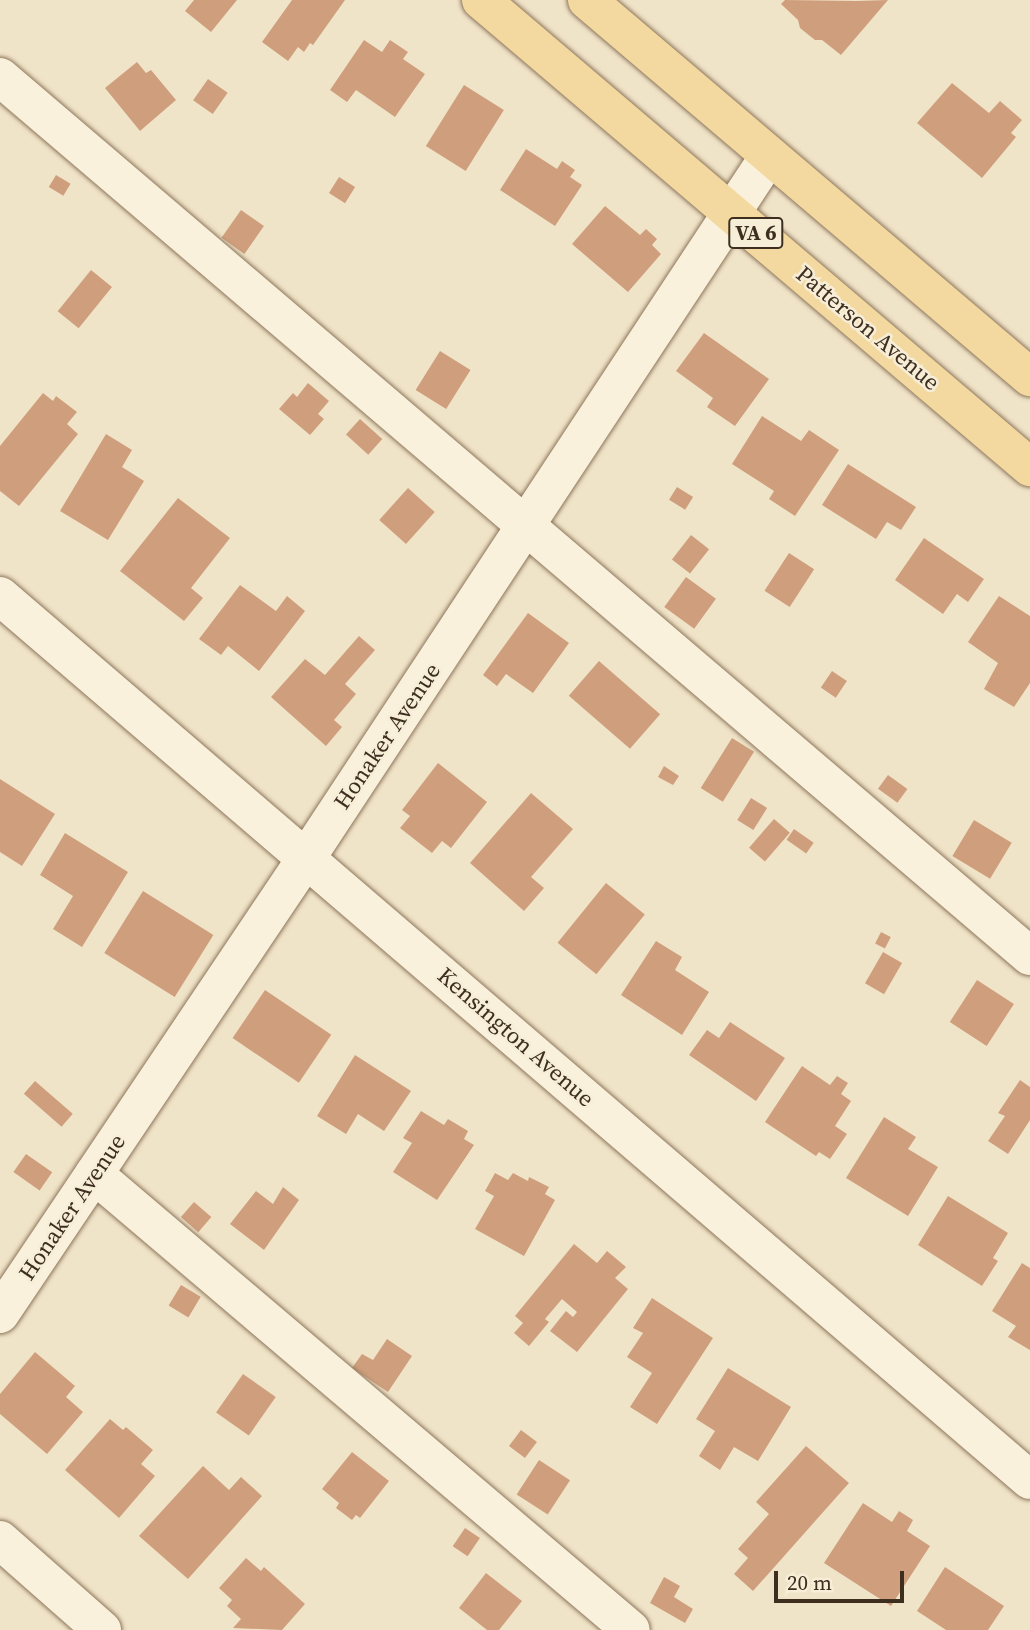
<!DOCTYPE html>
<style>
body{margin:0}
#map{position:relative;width:1030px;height:1630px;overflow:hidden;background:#f0e4c8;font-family:"Source Serif 4",serif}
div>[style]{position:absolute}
.building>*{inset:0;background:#cf9f7d;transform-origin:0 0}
.roads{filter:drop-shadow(0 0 2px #8d765c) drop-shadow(0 0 2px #8d765c)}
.minor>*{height:38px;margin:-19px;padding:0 19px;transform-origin:19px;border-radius:19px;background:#faf1dc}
.major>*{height:38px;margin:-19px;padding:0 19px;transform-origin:19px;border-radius:19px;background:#f3d9a0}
span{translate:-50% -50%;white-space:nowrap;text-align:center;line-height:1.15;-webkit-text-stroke:5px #f7eed8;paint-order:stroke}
.shield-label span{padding:2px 5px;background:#f7eed8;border:2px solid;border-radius:5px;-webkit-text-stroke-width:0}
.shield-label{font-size:21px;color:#3d2e20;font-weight:700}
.street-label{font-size:23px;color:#3d2e20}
.scale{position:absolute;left:774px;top:1571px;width:130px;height:32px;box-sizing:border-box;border:4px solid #3d2e20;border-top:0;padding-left:9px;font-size:21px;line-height:24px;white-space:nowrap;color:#3d2e20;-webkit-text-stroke:5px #f7eed8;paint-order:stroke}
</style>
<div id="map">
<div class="building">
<i style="clip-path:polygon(194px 0,237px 0,211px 32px,185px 11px)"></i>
<i style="clip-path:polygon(292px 0,345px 0,313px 45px,310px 43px,304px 52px,298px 47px,288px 61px,262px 42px)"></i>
<i style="clip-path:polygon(785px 0,856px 1px,888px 0,841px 55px,822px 40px,815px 40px,800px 28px,798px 20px,781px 4px)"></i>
<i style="clip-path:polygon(364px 40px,382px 52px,390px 40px,408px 52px,403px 59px,425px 74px,395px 117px,356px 90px,347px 102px,330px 90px)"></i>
<i style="clip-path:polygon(137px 62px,146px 73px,151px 70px,176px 100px,140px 131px,105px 88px)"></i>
<i style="left:208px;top:79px;width:24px;height:26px;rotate:35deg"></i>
<i style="clip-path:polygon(952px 83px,989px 113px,1000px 101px,1022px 120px,1011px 133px,1016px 137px,982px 178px,917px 123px)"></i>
<i style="left:464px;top:85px;width:47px;height:72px;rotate:32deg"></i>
<i style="clip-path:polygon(526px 149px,557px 169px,562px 161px,575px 170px,570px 177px,582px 185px,555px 226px,500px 190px)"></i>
<i style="left:56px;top:175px;width:17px;height:14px;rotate:31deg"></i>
<i style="left:339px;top:177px;width:19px;height:19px;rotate:32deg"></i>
<i style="clip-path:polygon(605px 206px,640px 235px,646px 229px,657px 239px,652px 245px,661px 254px,628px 292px,572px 244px)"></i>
<i style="left:241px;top:210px;width:28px;height:34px;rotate:35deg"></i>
<i style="left:91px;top:270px;width:27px;height:53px;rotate:39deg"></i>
<i style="clip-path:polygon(704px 333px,769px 379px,735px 426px,707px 407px,713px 398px,676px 371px)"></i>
<i style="left:440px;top:351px;width:36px;height:46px;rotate:32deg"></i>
<i style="clip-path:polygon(308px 383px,329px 401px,318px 414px,324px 419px,310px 435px,279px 409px,293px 393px,297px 397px)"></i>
<i style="clip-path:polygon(43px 393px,53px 401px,56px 396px,77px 412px,67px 424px,78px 434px,19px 506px,0 491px,0 446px)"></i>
<i style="clip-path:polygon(762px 416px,801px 441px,809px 430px,839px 450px,795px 516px,769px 499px,774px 491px,732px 464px)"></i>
<i style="left:360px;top:419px;width:30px;height:21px;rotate:42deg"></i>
<i style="clip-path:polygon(106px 434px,132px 450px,122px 467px,144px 481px,108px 540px,60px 511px)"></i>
<i style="clip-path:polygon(848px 464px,916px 507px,901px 530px,887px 522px,876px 539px,822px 505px)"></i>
<i style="left:677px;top:487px;width:19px;height:15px;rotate:32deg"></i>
<i style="left:408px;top:488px;width:36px;height:43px;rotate:42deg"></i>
<i style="clip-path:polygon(178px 498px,230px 538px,191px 588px,203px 598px,184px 621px,120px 571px)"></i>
<i style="left:691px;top:535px;width:23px;height:31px;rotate:38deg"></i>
<i style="clip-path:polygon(924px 538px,984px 579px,968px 602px,957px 594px,943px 614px,895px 580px)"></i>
<i style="left:789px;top:553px;width:30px;height:45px;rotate:33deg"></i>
<i style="left:686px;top:577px;width:37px;height:37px;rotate:36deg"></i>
<i style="clip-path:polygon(240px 585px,276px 611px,287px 596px,305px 611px,259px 671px,228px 646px,221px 655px,199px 639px)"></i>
<i style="clip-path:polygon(999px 596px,1030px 616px,1030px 683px,1014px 707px,984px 689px,998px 663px,968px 642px)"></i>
<i style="clip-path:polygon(528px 613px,569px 643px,533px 693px,506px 674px,497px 686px,483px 675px)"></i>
<i style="clip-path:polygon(359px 636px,375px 650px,345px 684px,356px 694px,334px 720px,342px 727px,326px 746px,271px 697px,305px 659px,325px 675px)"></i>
<i style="left:599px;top:661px;width:81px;height:46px;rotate:41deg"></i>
<i style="left:832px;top:671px;width:18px;height:20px;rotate:34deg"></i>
<i style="left:732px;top:738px;width:26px;height:59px;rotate:32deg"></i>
<i style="clip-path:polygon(438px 763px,487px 802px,451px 848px,442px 841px,432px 853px,400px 828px,410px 816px,402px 810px)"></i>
<i style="clip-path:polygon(664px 766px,679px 776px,673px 785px,658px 777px)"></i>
<i style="left:888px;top:775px;width:24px;height:17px;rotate:36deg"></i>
<i style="clip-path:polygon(0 779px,55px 814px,22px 866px,0 852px)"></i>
<i style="clip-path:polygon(531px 793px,573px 829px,531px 877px,544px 888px,524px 911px,470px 863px)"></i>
<i style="left:751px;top:798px;width:19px;height:26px;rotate:32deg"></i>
<i style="left:774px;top:819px;width:21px;height:38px;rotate:41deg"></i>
<i style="left:974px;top:820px;width:44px;height:42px;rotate:31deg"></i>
<i style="left:794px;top:829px;width:24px;height:13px;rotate:35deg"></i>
<i style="clip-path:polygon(65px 833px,128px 872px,82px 947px,53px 929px,73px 896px,40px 875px)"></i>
<i style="left:606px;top:883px;width:50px;height:77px;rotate:39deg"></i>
<i style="left:143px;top:891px;width:83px;height:73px;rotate:32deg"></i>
<i style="left:881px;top:932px;width:11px;height:13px;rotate:27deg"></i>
<i style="clip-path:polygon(656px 941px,682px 957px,675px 970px,709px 992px,682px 1035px,621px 995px)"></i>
<i style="left:883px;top:952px;width:22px;height:36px;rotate:30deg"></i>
<i style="left:977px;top:980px;width:44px;height:50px;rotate:33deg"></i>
<i style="left:265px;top:990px;width:80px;height:58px;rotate:34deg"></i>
<i style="clip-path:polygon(730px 1022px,785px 1058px,756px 1101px,689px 1055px,707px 1030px,719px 1038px)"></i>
<i style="clip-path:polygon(355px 1055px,411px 1091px,384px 1131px,358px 1114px,346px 1134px,317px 1116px)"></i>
<i style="clip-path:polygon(802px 1066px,830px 1085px,837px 1076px,848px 1083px,841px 1094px,851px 1101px,835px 1126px,847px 1134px,830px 1159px,819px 1152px,816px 1156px,765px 1122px)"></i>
<i style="clip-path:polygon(1020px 1080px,1030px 1087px,1030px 1120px,1008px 1154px,988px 1141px,1005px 1116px,998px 1113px)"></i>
<i style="left:35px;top:1081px;width:50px;height:17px;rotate:41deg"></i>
<i style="clip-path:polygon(421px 1111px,444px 1125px,448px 1119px,468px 1131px,464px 1139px,474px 1145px,437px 1200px,393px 1172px,412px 1143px,403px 1138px)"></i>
<i style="clip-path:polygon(884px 1117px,916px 1137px,908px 1149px,938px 1167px,908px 1216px,846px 1178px)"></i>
<i style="left:26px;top:1154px;width:32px;height:22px;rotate:35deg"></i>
<i style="clip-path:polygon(495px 1173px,508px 1180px,513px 1173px,528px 1181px,529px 1177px,549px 1187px,545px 1194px,555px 1200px,524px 1256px,475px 1229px,494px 1196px,485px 1191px)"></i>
<i style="clip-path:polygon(283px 1187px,299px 1200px,264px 1250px,230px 1224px,256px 1191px,273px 1204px)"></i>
<i style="clip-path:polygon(948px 1196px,1008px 1233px,993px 1258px,998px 1261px,982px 1286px,918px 1245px)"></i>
<i style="left:194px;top:1202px;width:23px;height:20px;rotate:41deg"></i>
<i style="clip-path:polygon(574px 1244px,597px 1263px,607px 1251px,626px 1267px,615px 1278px,628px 1289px,577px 1352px,550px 1331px,566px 1311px,573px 1317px,577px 1312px,562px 1299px,545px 1319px,549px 1322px,529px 1346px,514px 1333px,523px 1323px,515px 1316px)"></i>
<i style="clip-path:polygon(1022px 1263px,1030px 1268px,1030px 1350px,1008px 1337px,1016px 1326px,992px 1311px)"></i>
<i style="left:181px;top:1285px;width:23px;height:24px;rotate:31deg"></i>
<i style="clip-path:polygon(652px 1298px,713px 1338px,657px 1424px,630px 1407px,652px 1373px,627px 1357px,643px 1333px,633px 1328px)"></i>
<i style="clip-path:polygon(387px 1339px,412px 1356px,388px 1392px,352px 1368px,362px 1354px,373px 1360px)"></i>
<i style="clip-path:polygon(35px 1352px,75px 1386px,66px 1397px,83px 1412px,47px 1454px,0 1414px,0 1394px)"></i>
<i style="clip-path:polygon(728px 1368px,791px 1407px,758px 1461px,734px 1447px,720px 1470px,699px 1456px,715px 1431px,696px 1419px)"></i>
<i style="left:243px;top:1374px;width:40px;height:47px;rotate:35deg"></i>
<i style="clip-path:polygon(110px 1419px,123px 1430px,126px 1427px,153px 1450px,141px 1464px,155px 1476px,119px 1518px,65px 1470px)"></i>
<i style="left:521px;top:1430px;width:20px;height:20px;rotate:37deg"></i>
<i style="clip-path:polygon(806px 1446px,849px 1483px,753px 1591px,734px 1574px,748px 1558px,738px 1549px,769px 1514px,756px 1502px)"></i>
<i style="clip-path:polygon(352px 1452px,389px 1481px,360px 1518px,356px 1515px,352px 1520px,336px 1508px,339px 1503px,322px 1489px)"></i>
<i style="left:539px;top:1460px;width:37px;height:41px;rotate:33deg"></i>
<i style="clip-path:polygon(203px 1466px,229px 1490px,241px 1477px,262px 1496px,188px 1579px,139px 1536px)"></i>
<i style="clip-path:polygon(863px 1503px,892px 1522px,899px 1511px,913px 1520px,907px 1531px,930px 1546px,891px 1606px,824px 1563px)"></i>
<i style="left:465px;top:1528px;width:18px;height:22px;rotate:34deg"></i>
<i style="clip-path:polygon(246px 1558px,261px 1571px,264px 1567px,305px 1604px,282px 1630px,233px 1628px,241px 1619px,227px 1606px,232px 1600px,219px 1588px)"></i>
<i style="clip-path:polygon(945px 1567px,1004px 1606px,988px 1630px,946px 1630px,917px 1611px)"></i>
<i style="clip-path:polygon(486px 1573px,522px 1601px,499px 1630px,487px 1630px,459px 1608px)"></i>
<i style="clip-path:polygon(664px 1577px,680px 1586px,674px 1597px,693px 1609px,685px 1623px,650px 1603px)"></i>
</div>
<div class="roads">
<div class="minor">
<i style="left:0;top:77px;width:1354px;rotate:40.48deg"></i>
<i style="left:0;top:596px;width:1357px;rotate:40.64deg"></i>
<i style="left:94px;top:1174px;width:704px;rotate:40.34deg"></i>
<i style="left:0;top:1314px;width:551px;rotate:-56.11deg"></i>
<i style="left:307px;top:857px;width:840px;rotate:-56.61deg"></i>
<i style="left:0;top:1540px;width:136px;rotate:41.4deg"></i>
</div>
<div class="major">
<i style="left:481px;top:0;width:721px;rotate:40.39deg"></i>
<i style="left:587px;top:0;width:582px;rotate:40.4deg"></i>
</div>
</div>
<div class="shield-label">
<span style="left:756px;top:233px">VA 6</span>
</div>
<div class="street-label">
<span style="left:868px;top:328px;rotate:40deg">Patterson Avenue</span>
<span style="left:387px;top:736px;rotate:-56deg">Honaker Avenue</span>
<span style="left:516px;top:1037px;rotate:41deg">Kensington Avenue</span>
<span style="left:72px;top:1207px;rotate:-56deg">Honaker Avenue</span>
</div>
<div class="scale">20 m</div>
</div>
